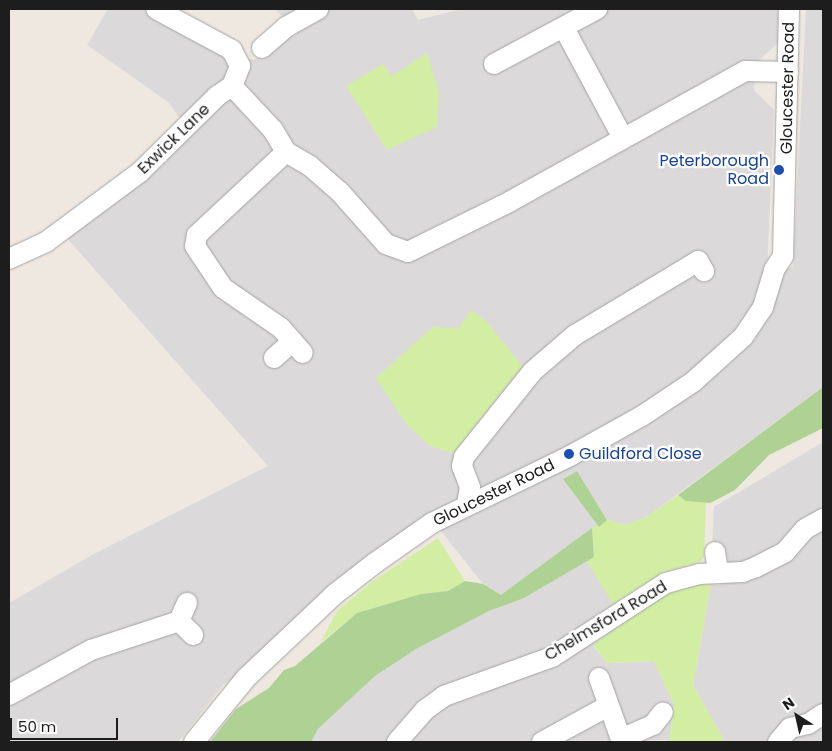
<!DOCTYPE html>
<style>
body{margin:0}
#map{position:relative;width:832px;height:751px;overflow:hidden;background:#efe8e1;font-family:Poppins,sans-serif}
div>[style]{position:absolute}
.residential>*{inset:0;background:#dbd9da}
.grass>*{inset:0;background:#d2eea3}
.forest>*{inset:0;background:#aed293}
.roads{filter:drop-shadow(0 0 1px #a4a4a4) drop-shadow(0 0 1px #a4a4a4)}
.minor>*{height:20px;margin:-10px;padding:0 10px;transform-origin:10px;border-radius:10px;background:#fff}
.dots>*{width:14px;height:14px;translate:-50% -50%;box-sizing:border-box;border:2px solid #fff;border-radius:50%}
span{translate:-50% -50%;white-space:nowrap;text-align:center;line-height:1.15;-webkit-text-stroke:4.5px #fff;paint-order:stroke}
.street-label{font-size:16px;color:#1d1d1d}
.transit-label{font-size:16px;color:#164399}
.right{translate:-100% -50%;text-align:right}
.left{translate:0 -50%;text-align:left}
.frame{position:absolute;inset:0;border:10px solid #1d1d1d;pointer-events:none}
.north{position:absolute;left:772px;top:691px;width:50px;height:50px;-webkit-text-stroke:4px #fff;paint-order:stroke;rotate:325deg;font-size:14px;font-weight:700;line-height:20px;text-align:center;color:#1d1d1d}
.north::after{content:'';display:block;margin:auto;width:18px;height:22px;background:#1d1d1d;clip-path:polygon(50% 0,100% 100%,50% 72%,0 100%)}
.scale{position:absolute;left:10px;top:718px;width:108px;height:22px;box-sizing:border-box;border:2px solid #1d1d1d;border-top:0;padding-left:6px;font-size:15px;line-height:18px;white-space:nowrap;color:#1d1d1d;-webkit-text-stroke:4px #fff;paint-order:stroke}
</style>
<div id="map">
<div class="residential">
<i style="clip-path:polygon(108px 9px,144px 9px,227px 52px,254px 60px,298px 33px,275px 9px,412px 9px,418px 20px,462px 9px,778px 9px,778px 43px,756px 63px,754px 90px,774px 110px,767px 272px,793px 267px,806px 9px,823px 9px,823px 387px,648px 516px,626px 525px,607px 520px,577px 471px,564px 478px,599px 527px,501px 595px,483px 584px,433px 521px,258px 662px,223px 685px,178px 742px,9px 742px,9px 603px,92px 555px,268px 466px,67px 238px,192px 134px,168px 102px,87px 45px)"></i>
<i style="clip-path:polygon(823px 442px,823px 742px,725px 742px,693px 685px,711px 584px,719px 585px,730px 566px,723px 548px,712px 550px,714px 507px)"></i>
<i style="clip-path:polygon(586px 560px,628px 621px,593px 646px,607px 663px,654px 661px,674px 705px,669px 740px,311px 742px,318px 729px,375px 676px,416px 649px,489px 611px,524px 598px)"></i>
</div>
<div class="grass">
<i style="clip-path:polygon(427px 53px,439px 92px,437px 127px,387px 150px,346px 86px,383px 64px,392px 76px)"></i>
<i style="clip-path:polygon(471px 310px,487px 322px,522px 366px,453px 453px,430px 446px,407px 425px,376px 378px,433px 327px,459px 328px)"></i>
<i style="clip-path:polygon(678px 495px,686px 501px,706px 502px,704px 557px,700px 562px,663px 572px,613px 604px,586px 560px,594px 556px,592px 528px,607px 520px,626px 525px,648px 516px)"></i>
<i style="clip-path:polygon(438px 538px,465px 581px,448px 591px,421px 594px,357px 613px,320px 643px,337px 611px,373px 581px)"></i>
<i style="clip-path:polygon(704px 581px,705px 585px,711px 584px,693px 685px,725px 742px,663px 742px,669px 740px,674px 705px,654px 661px,607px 663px,593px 645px,665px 594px)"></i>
</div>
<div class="forest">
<i style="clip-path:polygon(823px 387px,823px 428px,769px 455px,735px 490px,718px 499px,710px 503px,686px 501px,678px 495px)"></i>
<i style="clip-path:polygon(577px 471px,607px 520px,599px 527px,563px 479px)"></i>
<i style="clip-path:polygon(592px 528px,594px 557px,524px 598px,489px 611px,416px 649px,375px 676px,318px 729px,311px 742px,210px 742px,236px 709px,269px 688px,284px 670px,295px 666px,357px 613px,421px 594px,448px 591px,465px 581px,483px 584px,501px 595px)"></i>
</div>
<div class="roads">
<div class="minor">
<i style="left:564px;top:28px;width:125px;rotate:61.8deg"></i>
<i style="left:262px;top:48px;width:32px;rotate:-41deg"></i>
<i style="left:286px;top:27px;width:37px;rotate:-29deg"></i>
<i style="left:494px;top:64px;width:117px;rotate:-28.1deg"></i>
<i style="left:232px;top:86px;width:60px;rotate:47deg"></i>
<i style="left:273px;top:130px;width:26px;rotate:59deg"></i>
<i style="left:286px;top:152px;width:28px;rotate:30deg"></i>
<i style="left:310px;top:166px;width:38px;rotate:41deg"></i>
<i style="left:339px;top:191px;width:71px;rotate:48.4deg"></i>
<i style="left:386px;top:244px;width:23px;rotate:20deg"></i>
<i style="left:408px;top:252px;width:113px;rotate:-26.3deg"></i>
<i style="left:509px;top:202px;width:270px;rotate:-29deg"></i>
<i style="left:745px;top:71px;width:43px;rotate:1.3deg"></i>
<i style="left:286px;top:152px;width:122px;rotate:137deg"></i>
<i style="left:197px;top:235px;width:11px;rotate:100deg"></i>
<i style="left:195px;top:246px;width:50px;rotate:56.3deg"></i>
<i style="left:223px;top:288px;width:70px;rotate:34.6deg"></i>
<i style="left:281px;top:328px;width:33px;rotate:49deg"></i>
<i style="left:9px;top:259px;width:41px;rotate:-24.7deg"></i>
<i style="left:46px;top:242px;width:116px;rotate:-36.6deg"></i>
<i style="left:139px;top:173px;width:110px;rotate:-44.6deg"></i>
<i style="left:217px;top:96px;width:18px;rotate:-34deg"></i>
<i style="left:232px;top:86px;width:22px;rotate:-68deg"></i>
<i style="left:240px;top:66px;width:18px;rotate:-117deg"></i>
<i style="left:232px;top:50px;width:86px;rotate:-151.7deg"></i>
<i style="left:274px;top:358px;width:25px;rotate:-42deg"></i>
<i style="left:467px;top:504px;width:17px;rotate:-80deg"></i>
<i style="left:470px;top:487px;width:22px;rotate:-111deg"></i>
<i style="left:462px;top:466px;width:9px;rotate:-77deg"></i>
<i style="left:464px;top:457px;width:110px;rotate:-51.3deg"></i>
<i style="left:533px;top:371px;width:55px;rotate:-40.6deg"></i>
<i style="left:575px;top:335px;width:144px;rotate:-31deg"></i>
<i style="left:698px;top:261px;width:12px;rotate:59deg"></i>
<i style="left:715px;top:552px;width:19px;rotate:81deg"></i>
<i style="left:179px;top:621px;width:20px;rotate:-66deg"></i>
<i style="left:599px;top:678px;width:65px;rotate:70.2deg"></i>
<i style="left:621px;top:739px;width:35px;rotate:-24deg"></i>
<i style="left:653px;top:725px;width:16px;rotate:-52deg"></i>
<i style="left:9px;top:695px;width:94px;rotate:-28.8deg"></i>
<i style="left:91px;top:650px;width:93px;rotate:-18.2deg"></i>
<i style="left:179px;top:621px;width:20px;rotate:45deg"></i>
<i style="left:194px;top:742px;width:82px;rotate:-50.9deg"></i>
<i style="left:246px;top:678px;width:122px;rotate:-43.3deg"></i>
<i style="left:335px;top:594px;width:51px;rotate:-37.8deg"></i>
<i style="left:375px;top:563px;width:70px;rotate:-35.1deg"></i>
<i style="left:432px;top:523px;width:153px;rotate:-25.9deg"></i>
<i style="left:570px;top:456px;width:82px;rotate:-29.1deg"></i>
<i style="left:642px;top:416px;width:61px;rotate:-33.7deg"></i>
<i style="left:693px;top:382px;width:67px;rotate:-42deg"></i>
<i style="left:743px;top:337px;width:36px;rotate:-56deg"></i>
<i style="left:763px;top:307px;width:39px;rotate:-73deg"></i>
<i style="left:774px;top:270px;width:17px;rotate:-57deg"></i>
<i style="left:783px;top:256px;width:247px;rotate:-88.6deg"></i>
<i style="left:397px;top:742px;width:43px;rotate:-48.8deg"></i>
<i style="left:425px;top:710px;width:24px;rotate:-36deg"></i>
<i style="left:444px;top:696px;width:115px;rotate:-19.9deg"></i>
<i style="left:552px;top:657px;width:136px;rotate:-33deg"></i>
<i style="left:666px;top:583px;width:34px;rotate:-15deg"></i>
<i style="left:699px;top:574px;width:44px;rotate:-2.6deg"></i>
<i style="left:743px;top:572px;width:14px;rotate:-21deg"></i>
<i style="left:756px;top:567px;width:33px;rotate:-27deg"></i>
<i style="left:785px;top:552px;width:30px;rotate:-49deg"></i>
<i style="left:805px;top:529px;width:21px;rotate:-29deg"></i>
<i style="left:542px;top:742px;width:75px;rotate:-28.6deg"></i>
<i style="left:778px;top:742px;width:18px;rotate:-49deg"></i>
<i style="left:790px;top:728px;width:18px;rotate:-13deg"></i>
<i style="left:808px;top:724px;width:18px;rotate:-34deg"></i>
</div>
</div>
<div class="dots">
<i style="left:779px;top:170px;background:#1a4fb4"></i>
<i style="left:569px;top:454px;background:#1a4fb4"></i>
</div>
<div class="street-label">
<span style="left:788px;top:88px;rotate:-89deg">Gloucester Road</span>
<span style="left:174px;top:139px;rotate:-44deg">Exwick Lane</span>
<span style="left:494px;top:493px;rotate:-26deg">Gloucester Road</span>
<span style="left:606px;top:621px;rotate:-31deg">Chelmsford Road</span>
</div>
<div class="transit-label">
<span class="right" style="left:769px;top:170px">Peterborough<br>Road</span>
<span class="left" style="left:579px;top:454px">Guildford Close</span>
</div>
<div class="frame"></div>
<div class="north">N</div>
<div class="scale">50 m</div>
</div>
